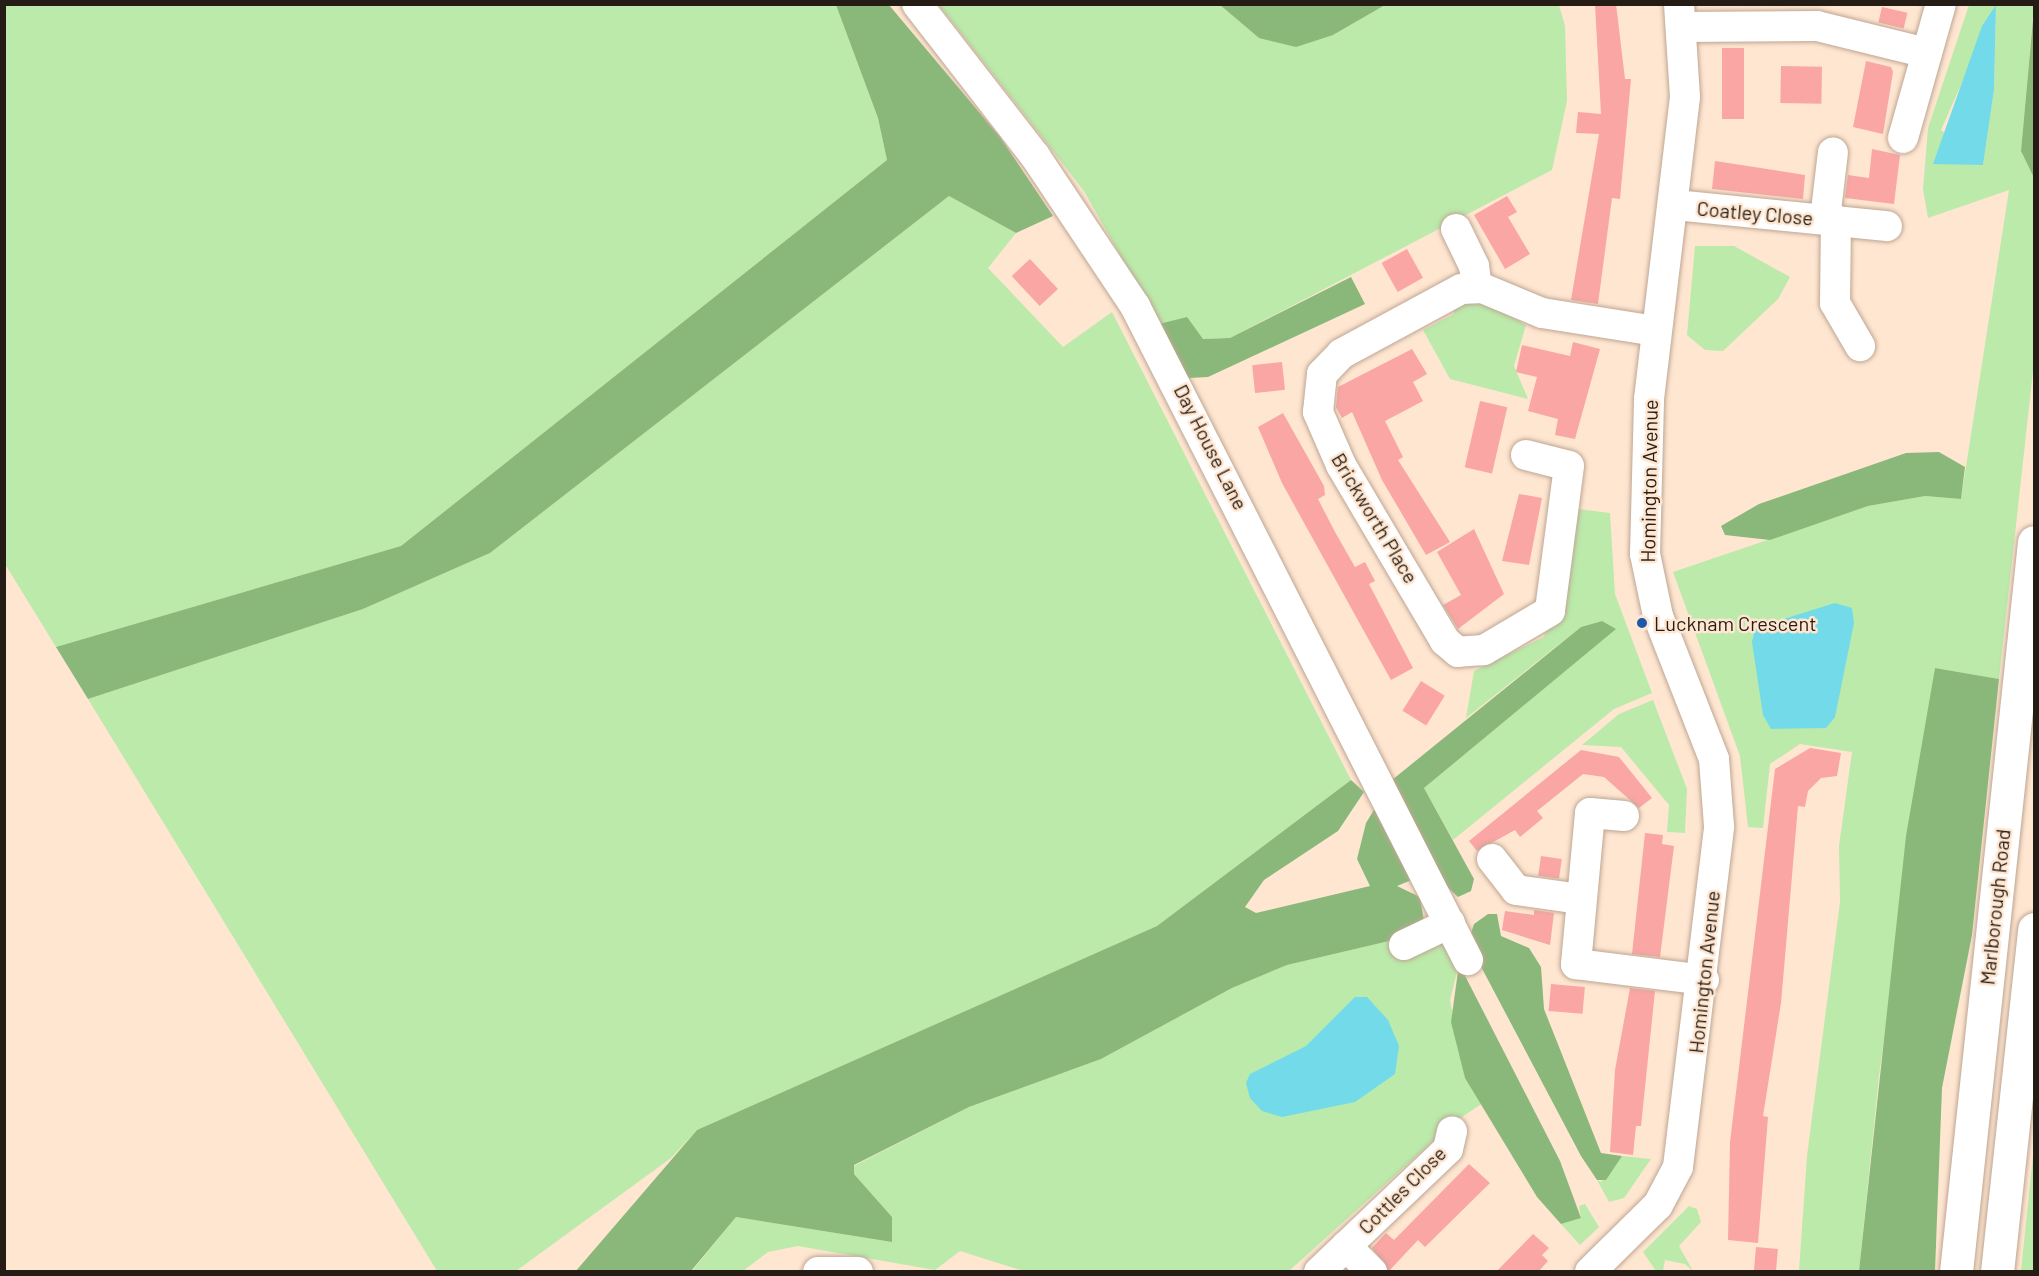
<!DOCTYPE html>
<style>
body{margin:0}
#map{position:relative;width:2039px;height:1276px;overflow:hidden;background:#ffe6d1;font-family:Barlow,sans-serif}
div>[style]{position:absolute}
.green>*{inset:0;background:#bbeaab}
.forest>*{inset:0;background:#8ab87a}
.water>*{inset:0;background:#72dae9}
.building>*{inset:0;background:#f9a6a4;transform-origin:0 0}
.roads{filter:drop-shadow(0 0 2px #bea693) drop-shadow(0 0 2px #bea693)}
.minor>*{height:30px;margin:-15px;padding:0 15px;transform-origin:15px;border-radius:15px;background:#fff}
.highway>*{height:33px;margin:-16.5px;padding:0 16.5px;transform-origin:16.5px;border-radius:16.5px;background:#fff}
.dots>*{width:16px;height:16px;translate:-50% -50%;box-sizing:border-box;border:3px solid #ffe6d1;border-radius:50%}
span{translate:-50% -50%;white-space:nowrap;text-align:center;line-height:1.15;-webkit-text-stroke:5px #ffe6d1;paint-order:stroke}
.street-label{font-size:20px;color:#251d15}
.poi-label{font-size:20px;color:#251d15}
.left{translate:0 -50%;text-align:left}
.frame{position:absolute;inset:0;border:6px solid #251d15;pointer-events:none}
</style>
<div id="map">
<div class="green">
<i style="clip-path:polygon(4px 5px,836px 5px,878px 118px,887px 160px,401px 546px,56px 647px,5px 564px)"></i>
<i style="clip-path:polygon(939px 5px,1220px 5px,1259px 38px,1333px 35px,1385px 5px,1559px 5px,1565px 26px,1567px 101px,1552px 170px,1230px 338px,1203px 339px,1159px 324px,1084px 191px)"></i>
<i style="clip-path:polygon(evenodd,1969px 5px,2034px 5px,2021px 151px,2034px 178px,2034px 362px,1999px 679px,1935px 668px,1879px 1076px,1859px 1271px,1799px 1271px,1807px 1156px,1840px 902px,1839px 846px,1852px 752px,1800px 744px,1770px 764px,1763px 828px,1748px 827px,1740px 756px,1673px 572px,1868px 506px,1925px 496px,1961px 499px,2009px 190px,1928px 218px,1923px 189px,1928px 128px,1969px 5px,1996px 5px,1994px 90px,1983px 165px,1941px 130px,1996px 5px)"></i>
<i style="clip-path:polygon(949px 196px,1016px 233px,988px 268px,1063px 347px,1112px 312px,1351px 780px,1157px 926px,697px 1130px,671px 1158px,516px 1271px,437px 1271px,88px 699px,363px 609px,490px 553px)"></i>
<i style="clip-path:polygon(1695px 246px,1734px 246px,1790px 277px,1778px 299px,1723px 351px,1705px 350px,1687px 335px)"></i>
<i style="clip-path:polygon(1470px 303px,1489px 305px,1526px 325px,1514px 366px,1528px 399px,1450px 379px,1423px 330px,1454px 314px,1454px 305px)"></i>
<i style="clip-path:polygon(1578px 509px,1610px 513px,1615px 594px,1652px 693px,1614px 709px,1453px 840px,1424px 788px,1615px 629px,1602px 621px,1581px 627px,1466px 718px,1474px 671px,1544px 637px)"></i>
<i style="clip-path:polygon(1653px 700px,1687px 789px,1685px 833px,1667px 832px,1669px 805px,1621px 747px,1582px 745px,1619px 714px)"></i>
<i style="clip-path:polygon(1402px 938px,1443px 944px,1459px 964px,1450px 1000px,1465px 1078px,1483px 1103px,1453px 1123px,1289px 1271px,1024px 1271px,960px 1251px,935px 1270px,798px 1246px,768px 1252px,743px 1271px,691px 1272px,736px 1217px,892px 1242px,892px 1217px,854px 1174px,854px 1166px,969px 1107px,1101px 1059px,1232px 988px,1287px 965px)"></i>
<i style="clip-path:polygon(2034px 1146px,2034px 1271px,2021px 1271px)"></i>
<i style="clip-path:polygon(1622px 1156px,1651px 1159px,1624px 1198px,1609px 1202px,1597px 1180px,1601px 1182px)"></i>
<i style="clip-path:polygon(1585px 1204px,1599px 1227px,1580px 1245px,1561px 1224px,1581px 1218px,1579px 1206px)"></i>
<i style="clip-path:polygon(1689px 1206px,1697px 1209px,1701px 1222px,1679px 1246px,1693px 1271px,1685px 1264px,1665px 1260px,1663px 1271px,1656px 1271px,1643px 1252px)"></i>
</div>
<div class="forest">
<i style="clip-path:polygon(836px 5px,889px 5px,1000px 137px,1053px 216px,1016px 233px,949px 196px,490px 553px,363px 609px,88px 699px,56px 647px,401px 546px,887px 160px,878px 118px)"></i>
<i style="clip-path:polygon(1220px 5px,1385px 5px,1333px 35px,1296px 47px,1259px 38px)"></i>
<i style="clip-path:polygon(2034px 8px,2034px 178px,2021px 151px)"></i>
<i style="clip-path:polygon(1351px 277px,1365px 304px,1208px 377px,1189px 378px,1181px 370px,1159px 324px,1187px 317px,1203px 339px,1230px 338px)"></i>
<i style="clip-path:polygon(1939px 452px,1965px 467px,1961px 499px,1925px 496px,1868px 506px,1770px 540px,1725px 535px,1721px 526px,1759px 504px,1906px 453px)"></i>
<i style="clip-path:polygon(1602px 621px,1616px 629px,1424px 788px,1474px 879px,1471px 891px,1458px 897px,1431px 872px,1397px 886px,1420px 897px,1425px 927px,1402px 938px,1287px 965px,1232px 988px,1101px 1059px,969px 1107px,854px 1165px,854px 1174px,892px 1217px,892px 1242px,736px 1217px,691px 1271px,575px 1272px,697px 1130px,1157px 926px,1351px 780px,1364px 792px,1338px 831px,1264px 880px,1245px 907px,1256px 913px,1370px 886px,1357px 859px,1366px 823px,1392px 780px,1581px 627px)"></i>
<i style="clip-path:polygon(1935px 668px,1999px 679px,1972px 935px,1942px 1088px,1935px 1271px,1859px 1271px,1906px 836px)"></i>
<i style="clip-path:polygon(1488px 914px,1497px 914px,1501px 936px,1529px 948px,1541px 967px,1544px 1009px,1601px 1153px,1622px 1156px,1606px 1180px,1597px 1180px,1581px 1156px,1468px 942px,1474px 924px)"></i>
<i style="clip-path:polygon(1459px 964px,1560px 1161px,1581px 1218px,1561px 1224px,1537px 1197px,1465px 1078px,1451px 1022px)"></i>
</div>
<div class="water">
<i style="clip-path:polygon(1996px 5px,1994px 90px,1983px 165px,1933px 164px,1982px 26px)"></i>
<i style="clip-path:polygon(1835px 603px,1852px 608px,1854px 623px,1835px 717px,1826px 728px,1771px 729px,1763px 715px,1752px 642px,1755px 628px)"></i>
<i style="clip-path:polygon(1355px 997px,1367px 997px,1388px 1020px,1399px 1046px,1395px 1074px,1355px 1102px,1282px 1117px,1262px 1111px,1250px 1098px,1246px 1083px,1250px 1074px,1306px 1046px)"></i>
</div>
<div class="building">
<i style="clip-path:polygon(1595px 4px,1616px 4px,1625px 79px,1631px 79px,1620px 199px,1612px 198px,1598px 304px,1571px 300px,1599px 134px,1576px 133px,1578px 112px,1601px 114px)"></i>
<i style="left:1882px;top:7px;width:26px;height:16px;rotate:13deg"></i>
<i style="left:1722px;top:48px;width:22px;height:71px"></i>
<i style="clip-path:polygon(1866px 61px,1891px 67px,1893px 72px,1883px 134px,1853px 127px)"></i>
<i style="left:1781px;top:66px;width:41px;height:37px;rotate:1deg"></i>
<i style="clip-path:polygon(1872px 149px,1900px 155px,1894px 204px,1845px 198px,1848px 175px,1869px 178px)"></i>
<i style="clip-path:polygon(1715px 161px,1805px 175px,1803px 199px,1712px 189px)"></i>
<i style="clip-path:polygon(1507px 196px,1517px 212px,1508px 217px,1530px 254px,1505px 269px,1474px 215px)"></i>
<i style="left:1407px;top:249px;width:33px;height:29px;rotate:61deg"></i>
<i style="left:1030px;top:259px;width:41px;height:25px;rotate:47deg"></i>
<i style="clip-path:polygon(1573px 342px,1600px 349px,1575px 439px,1555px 435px,1558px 419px,1528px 411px,1537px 377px,1516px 372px,1522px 345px,1570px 356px)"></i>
<i style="clip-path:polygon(1412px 349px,1427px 374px,1413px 382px,1423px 401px,1385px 421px,1403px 457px,1398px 460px,1450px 542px,1426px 555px,1382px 480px,1352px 412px,1342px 418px,1336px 407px,1338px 387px)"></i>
<i style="left:1282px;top:362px;width:28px;height:30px;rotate:84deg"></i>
<i style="left:1480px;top:401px;width:28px;height:68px;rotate:13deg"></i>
<i style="clip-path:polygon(1283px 413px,1324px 486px,1325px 495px,1318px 499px,1335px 532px,1355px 567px,1365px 562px,1375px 581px,1369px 584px,1413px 668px,1391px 680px,1282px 483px,1258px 427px)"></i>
<i style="clip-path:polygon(1519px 494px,1542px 498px,1529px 565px,1502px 561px)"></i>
<i style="clip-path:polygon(1474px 529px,1504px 594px,1458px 629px,1443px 605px,1461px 595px,1437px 552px)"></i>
<i style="left:1421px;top:681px;width:28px;height:35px;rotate:32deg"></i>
<i style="clip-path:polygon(1810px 748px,1841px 753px,1837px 776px,1821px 778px,1808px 791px,1805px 807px,1798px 806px,1781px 1003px,1763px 1116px,1768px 1117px,1758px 1243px,1728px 1240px,1730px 1142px,1775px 769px)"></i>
<i style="clip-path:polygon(1581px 750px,1619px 757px,1652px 798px,1639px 808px,1604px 777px,1583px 774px,1537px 811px,1543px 818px,1520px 837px,1515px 830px,1477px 851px,1469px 841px)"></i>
<i style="clip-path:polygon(1645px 833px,1663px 835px,1662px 844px,1674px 846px,1660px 957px,1632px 954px)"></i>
<i style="left:1541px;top:856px;width:21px;height:20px;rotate:8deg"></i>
<i style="clip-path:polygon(1534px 910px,1554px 913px,1550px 945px,1502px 930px,1505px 911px,1534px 915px)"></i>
<i style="left:1551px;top:984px;width:34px;height:27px;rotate:5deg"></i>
<i style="clip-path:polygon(1630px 988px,1655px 991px,1641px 1126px,1636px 1126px,1633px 1155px,1610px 1152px,1615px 1070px)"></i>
<i style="clip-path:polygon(1469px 1164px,1490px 1183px,1425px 1247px,1418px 1240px,1389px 1271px,1372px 1248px,1386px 1233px,1394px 1240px)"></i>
<i style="clip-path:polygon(1533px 1234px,1549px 1248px,1542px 1255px,1548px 1261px,1538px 1272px,1496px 1272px)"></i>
<i style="left:1756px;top:1247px;width:22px;height:25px;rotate:5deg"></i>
</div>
<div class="roads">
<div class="minor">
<i style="left:917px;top:4px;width:192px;rotate:52.2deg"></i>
<i style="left:1035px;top:156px;width:180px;rotate:56.3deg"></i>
<i style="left:1135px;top:306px;width:734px;rotate:63.02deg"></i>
<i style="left:1684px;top:27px;width:133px;rotate:-0.4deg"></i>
<i style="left:1817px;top:26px;width:113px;rotate:13.8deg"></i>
<i style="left:1903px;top:138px;width:139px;rotate:-74.2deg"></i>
<i style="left:1675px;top:205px;width:213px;rotate:5.7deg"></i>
<i style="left:1825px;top:219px;width:67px;rotate:-83.2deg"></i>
<i style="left:1836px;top:220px;width:83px;rotate:90.7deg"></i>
<i style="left:1835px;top:303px;width:50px;rotate:59.8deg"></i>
<i style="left:1456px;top:229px;width:41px;rotate:64.1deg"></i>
<i style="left:1474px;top:266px;width:22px;rotate:82deg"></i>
<i style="left:1526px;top:455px;width:44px;rotate:14.3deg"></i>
<i style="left:1569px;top:466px;width:146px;rotate:97.5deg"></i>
<i style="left:1550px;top:611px;width:77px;rotate:149.4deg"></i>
<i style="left:1484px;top:650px;width:26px;rotate:176deg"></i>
<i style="left:1458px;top:652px;width:17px;rotate:-140deg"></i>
<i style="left:1445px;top:641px;width:204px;rotate:-120.6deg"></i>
<i style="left:1341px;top:465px;width:58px;rotate:-113.5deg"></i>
<i style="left:1318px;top:412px;width:38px;rotate:-84deg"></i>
<i style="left:1322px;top:374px;width:28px;rotate:-46deg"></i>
<i style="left:1341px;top:354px;width:136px;rotate:-28.4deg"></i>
<i style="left:1461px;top:289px;width:21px;rotate:-3deg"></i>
<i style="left:1482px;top:288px;width:65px;rotate:22.6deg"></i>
<i style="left:1542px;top:313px;width:115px;rotate:9deg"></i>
<i style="left:1624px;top:816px;width:34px;rotate:-175deg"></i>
<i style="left:1590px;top:813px;width:152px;rotate:95.3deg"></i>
<i style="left:1576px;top:964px;width:129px;rotate:7.1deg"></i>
<i style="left:1492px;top:859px;width:39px;rotate:52deg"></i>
<i style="left:1516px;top:890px;width:66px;rotate:7.9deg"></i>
<i style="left:1404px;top:945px;width:51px;rotate:-25.6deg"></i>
<i style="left:1346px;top:1246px;width:37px;rotate:45deg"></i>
<i style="left:818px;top:1272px;width:40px"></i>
<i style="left:1319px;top:1272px;width:178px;rotate:-43.6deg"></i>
<i style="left:1448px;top:1149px;width:18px;rotate:-77deg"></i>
<i style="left:1590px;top:1272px;width:95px;rotate:-44.6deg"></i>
<i style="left:1658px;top:1205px;width:43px;rotate:-62.2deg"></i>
<i style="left:1678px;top:1167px;width:343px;rotate:-83.1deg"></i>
<i style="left:1719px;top:826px;width:67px;rotate:-94.3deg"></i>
<i style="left:1714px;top:759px;width:154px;rotate:-111.4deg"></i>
<i style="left:1658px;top:616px;width:63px;rotate:-101.8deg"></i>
<i style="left:1645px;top:554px;width:155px;rotate:-88.5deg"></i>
<i style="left:1649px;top:399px;width:304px;rotate:-83.2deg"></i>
<i style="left:1685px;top:97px;width:93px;rotate:-93.7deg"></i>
</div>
<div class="highway">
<i style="left:1956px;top:1272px;width:734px;rotate:-83.9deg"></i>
<i style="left:1997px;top:1272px;width:345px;rotate:-83.8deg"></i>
</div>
</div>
<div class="dots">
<i style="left:1642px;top:623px;background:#1c59aa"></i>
</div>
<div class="street-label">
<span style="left:1755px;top:213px;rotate:5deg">Coatley Close</span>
<span style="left:1211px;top:447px;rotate:63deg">Day House Lane</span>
<span style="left:1649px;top:481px;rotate:-89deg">Homington Avenue</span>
<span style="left:1375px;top:518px;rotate:59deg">Brickworth Place</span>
<span style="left:1995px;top:907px;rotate:-84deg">Marlborough Road</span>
<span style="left:1704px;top:972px;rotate:-84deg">Homington Avenue</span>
<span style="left:1402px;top:1190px;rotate:-45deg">Cottles Close</span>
</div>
<div class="poi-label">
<span class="left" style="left:1654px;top:623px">Lucknam Crescent</span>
</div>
<div class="frame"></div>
</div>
